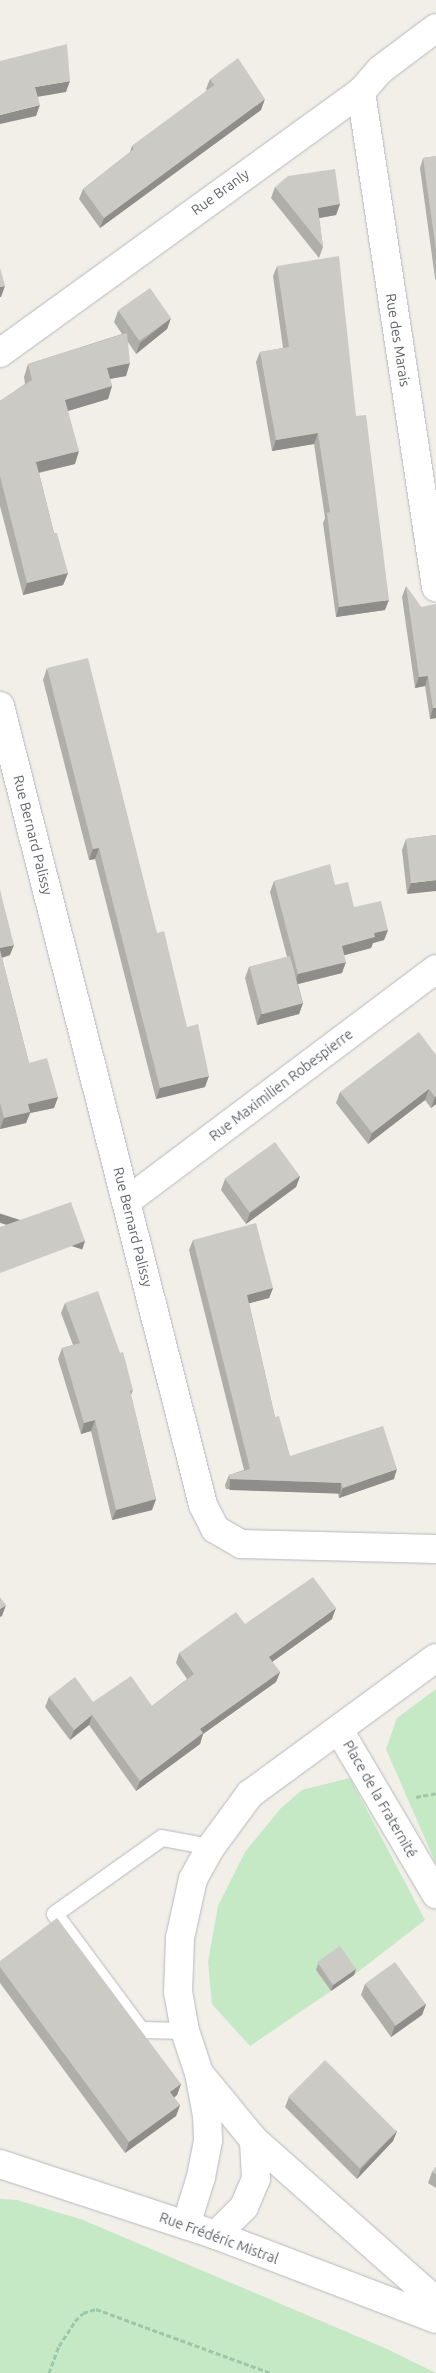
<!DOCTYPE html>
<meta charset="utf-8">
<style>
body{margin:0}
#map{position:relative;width:436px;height:2373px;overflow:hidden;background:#f1efe8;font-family:Ubuntu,sans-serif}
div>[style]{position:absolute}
.green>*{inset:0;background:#c5e8c5}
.path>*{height:3px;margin-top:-1.5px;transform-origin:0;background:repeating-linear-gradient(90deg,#9cc7a9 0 5px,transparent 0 7.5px)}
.roads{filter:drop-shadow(0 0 1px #b5b8bc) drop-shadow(0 0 1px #b5b8bc)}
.lane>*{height:16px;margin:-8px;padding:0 8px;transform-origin:8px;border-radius:8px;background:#fff}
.street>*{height:28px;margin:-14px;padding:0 14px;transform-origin:14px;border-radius:14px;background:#fff}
.wall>*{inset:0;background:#afaea9}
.shaded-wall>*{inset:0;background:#8f8d8a;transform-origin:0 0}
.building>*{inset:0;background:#cccac5;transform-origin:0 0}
span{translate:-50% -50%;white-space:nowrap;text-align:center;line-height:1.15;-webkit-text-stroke:5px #fff;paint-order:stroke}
.street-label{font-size:14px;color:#5f6368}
</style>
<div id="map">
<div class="green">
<i style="clip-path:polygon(436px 1689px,436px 1864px,386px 1749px,397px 1718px)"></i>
<i style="clip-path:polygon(350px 1778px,425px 1920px,354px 1975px,338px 1953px,331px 1991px,250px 2046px,212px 2004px,208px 1962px,218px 1906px,245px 1852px,281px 1808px,302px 1790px)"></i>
<i style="clip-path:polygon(0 2199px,17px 2200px,83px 2220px,387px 2349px,436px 2373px,0 2373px)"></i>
</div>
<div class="path">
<i style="left:416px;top:1797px;width:20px;rotate:-11deg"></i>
<i style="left:49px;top:2373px;width:29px;rotate:-70deg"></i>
<i style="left:59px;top:2346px;width:30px;rotate:-57deg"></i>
<i style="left:75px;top:2321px;width:11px;rotate:-45deg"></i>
<i style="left:83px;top:2313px;width:14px;rotate:-17deg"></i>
<i style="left:96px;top:2309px;width:186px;rotate:20.1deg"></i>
</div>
<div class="roads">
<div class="lane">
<i style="left:185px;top:2031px;width:44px;rotate:-178.7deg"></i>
<i style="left:141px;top:2030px;width:144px;rotate:-126.6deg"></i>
<i style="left:55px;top:1914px;width:131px;rotate:-35.4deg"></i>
<i style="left:162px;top:1838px;width:50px;rotate:10.4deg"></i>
</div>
<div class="street">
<i style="left:361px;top:92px;width:501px;rotate:81.38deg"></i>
<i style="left:0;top:353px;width:445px;rotate:-35.9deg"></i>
<i style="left:361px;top:92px;width:29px;rotate:-49deg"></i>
<i style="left:380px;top:70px;width:70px;rotate:-36.9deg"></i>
<i style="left:0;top:706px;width:824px;rotate:75.74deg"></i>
<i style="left:203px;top:1505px;width:27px;rotate:63deg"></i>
<i style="left:215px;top:1529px;width:30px;rotate:30deg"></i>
<i style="left:241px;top:1544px;width:195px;rotate:1.5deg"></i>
<i style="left:127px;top:1201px;width:386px;rotate:-36.9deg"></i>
<i style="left:339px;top:1730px;width:191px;rotate:59.4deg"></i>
<i style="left:203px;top:2078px;width:80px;rotate:50.6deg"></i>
<i style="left:254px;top:2140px;width:243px;rotate:41.5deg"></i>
<i style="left:0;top:2164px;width:227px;rotate:18.2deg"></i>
<i style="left:216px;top:2235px;width:235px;rotate:20.9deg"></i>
<i style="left:186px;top:2225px;width:50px;rotate:-72.6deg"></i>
<i style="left:201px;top:2177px;width:38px;rotate:-79deg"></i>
<i style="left:208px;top:2140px;width:24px;rotate:-92deg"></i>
<i style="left:207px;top:2116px;width:44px;rotate:-100.5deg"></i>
<i style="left:199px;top:2073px;width:44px;rotate:-108.4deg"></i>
<i style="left:185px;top:2031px;width:39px;rotate:-100deg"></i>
<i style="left:178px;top:1993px;width:55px;rotate:-87.9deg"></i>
<i style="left:180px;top:1938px;width:60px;rotate:-77.6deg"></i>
<i style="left:193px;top:1879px;width:37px;rotate:-61deg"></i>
<i style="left:211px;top:1847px;width:66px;rotate:-53.7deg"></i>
<i style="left:250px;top:1794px;width:230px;rotate:-36.2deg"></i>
<i style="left:216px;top:2235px;width:40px;rotate:-45deg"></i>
<i style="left:244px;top:2207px;width:30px;rotate:-67deg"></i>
<i style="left:256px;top:2179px;width:39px;rotate:-93deg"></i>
</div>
</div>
<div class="wall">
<i style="clip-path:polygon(210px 79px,261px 110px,100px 228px,79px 199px,83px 189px,130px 152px,132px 146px,207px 91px,206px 89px)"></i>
<i style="clip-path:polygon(436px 156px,436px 280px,435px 278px,420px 168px,423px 158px)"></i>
<i style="clip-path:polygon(275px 187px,340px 204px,336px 215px,319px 218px,323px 247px,319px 258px,271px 198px)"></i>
<i style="clip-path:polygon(277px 266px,356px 416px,385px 610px,336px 617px,323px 523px,325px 518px,314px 444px,272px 451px,256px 362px,260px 352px,283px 348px,273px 276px)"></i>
<i style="clip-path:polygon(118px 311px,171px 318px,167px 329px,136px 354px,128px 342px,126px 376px,110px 379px,112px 386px,108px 399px,68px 411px,75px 464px,39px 473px,54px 533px,68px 573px,63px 585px,23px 595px,0 506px,0 401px,25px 384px,24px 377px,28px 364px,122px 334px,114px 322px)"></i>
<i style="clip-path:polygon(406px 586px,421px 607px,436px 718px,430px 719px,425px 686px,415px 688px,402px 597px)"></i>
<i style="clip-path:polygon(47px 668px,157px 933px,205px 1087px,156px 1099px,95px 859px,89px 860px,43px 680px)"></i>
<i style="clip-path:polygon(436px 835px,407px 894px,402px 850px,406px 839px)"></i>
<i style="clip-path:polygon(274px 881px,335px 885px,354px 907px,388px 930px,384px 940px,373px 943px,371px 948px,344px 955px,342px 973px,298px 984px,303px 1003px,299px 1014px,257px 1025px,245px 978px,249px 967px,287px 957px,270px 892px)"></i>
<i style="clip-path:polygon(0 890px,10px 955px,2px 958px,29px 1063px,58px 1097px,54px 1108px,30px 1113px,26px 1123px,0 1129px)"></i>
<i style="clip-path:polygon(436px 1055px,436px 1104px,431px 1108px,425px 1100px,368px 1144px,336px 1103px,340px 1092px)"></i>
<i style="clip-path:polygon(300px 1176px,296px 1187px,246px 1224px,221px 1190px,225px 1179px)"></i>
<i style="clip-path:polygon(193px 1240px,273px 1288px,269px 1298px,249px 1303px,275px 1417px,290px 1456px,394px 1479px,339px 1498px,338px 1493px,226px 1489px,225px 1485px,229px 1475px,244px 1470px,189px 1250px)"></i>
<i style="clip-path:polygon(65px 1303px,133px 1390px,131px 1395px,156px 1499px,152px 1510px,112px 1520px,91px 1431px,81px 1434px,58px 1359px,62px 1348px,73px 1345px,61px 1313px)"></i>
<i style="clip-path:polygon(332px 1619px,272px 1662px,280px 1672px,276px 1682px,203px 1734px,200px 1744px,136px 1791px,89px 1725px,70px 1740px,45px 1707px,49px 1697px,93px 1702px,152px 1706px,187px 1679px,176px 1663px,179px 1653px,245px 1624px)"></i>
<i style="clip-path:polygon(0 1961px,181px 2084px,177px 2095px,174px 2098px,180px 2105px,176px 2116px,125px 2153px,0 1983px)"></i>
<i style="clip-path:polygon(318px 1964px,356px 1969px,354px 1975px,331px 1991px,316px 1970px)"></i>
<i style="clip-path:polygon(365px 1984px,426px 2004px,422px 2015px,391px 2037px,361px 1995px)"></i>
<i style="clip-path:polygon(289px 2097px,397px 2131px,393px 2141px,357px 2179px,285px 2107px)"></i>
<i style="clip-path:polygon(436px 2167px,436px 2188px,428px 2183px,432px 2172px)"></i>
</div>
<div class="shaded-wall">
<i style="clip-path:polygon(70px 81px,66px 92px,31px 98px,35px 87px)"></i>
<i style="clip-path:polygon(265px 99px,261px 110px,100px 228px,104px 218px)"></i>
<i style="clip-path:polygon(40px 105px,36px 116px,0 124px,0 115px)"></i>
<i style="clip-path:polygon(340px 204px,336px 215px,314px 219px,318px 208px)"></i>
<i style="clip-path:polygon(5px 286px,1px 297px,0 297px,0 287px)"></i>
<i style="clip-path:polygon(171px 318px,167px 329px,136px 354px,140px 343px)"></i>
<i style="clip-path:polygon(130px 363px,126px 376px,103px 380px,107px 368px)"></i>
<i style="clip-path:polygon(112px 386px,108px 399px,61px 413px,65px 400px)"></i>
<i style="clip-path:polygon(318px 433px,314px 444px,272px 451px,276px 440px)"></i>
<i style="clip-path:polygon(79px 451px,75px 464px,32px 474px,36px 462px)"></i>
<i style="clip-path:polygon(68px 573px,63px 585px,23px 595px,27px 583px)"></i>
<i style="clip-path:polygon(389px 600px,385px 610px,336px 617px,339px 607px)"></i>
<i style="clip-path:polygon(428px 676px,425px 686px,415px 688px,419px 677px)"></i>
<i style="clip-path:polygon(433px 708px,436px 708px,436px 718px,430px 719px)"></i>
<i style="clip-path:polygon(99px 848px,95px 859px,89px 860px,93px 849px)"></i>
<i style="clip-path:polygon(436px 880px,436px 891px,407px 894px,411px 883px)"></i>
<i style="clip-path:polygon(388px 930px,384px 940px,373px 943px,371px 948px,338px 957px,342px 946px,374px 933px)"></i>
<i style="clip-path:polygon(14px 945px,10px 955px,0 958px,0 948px)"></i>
<i style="clip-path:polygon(346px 962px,342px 973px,294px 985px,298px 974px)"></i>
<i style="clip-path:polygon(303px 1003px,299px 1014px,257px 1025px,261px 1014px)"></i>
<i style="clip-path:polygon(209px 1076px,205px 1087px,156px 1099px,160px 1088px)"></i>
<i style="clip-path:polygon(429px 1089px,425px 1100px,368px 1144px,372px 1133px)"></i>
<i style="clip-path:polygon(436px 1096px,436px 1104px,431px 1108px,435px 1097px)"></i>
<i style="clip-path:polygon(58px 1097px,54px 1108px,30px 1113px,26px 1123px,0 1129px,4px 1118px,28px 1104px)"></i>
<i style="clip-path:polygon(300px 1176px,296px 1187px,246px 1224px,250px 1213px)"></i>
<i style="left:85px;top:1241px;width:9px;height:91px;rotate:108deg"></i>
<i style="clip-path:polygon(273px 1288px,269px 1298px,243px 1305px,247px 1295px)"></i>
<i style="clip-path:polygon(95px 1420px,91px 1431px,81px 1434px,84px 1423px)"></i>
<i style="clip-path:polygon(397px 1469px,394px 1479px,339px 1498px,343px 1488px)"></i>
<i style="left:230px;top:1479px;width:111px;height:11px;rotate:2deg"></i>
<i style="clip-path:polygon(156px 1499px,152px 1510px,112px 1520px,116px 1510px)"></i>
<i style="clip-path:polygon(6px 1605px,2px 1616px,0 1617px,0 1609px)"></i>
<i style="clip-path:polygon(336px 1608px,332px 1619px,265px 1667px,269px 1657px)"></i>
<i style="clip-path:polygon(280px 1672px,276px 1682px,203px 1734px,200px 1744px,136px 1791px,140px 1781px,200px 1729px)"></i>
<i style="clip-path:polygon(92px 1715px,89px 1725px,70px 1740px,74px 1730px)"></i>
<i style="clip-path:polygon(356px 1969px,354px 1975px,331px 1991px,333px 1985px)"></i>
<i style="clip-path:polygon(426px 2004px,422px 2015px,391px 2037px,395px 2026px)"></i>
<i style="clip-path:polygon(181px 2084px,177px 2095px,166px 2103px,170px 2092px)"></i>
<i style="clip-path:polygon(180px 2105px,176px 2116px,125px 2153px,129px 2142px)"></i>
<i style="clip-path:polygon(397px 2131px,393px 2141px,357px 2179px,361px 2169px)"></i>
</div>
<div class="building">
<i style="clip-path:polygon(67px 44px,70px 81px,35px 87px,40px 105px,0 115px,0 61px)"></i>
<i style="clip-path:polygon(238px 58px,265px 99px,104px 218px,83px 189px,134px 149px,132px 146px,214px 85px,210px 79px)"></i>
<i style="clip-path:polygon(436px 156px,436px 250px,423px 158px)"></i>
<i style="clip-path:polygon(335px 169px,340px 204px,318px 208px,323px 247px,275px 187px,288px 176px)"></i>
<i style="clip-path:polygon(339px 256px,356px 416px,366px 415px,389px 600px,339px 607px,327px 513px,330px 512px,318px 433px,276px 440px,260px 352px,289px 347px,277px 266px)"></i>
<i style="clip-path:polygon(0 268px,5px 286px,0 287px)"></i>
<i style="left:150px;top:288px;width:37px;height:39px;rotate:55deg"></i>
<i style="clip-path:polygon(127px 333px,130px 363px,107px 368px,112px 386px,65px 400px,79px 451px,36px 462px,54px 533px,57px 533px,68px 573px,27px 583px,0 476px,0 401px,32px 380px,28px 364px)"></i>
<i style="clip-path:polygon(406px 586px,421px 607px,436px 604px,436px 708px,433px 708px,428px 676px,419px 677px)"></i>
<i style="clip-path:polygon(88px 658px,157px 933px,164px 931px,187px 1027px,198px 1024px,209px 1076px,160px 1088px,99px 848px,93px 849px,47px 668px)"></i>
<i style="clip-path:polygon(436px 835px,436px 880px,411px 883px,406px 839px)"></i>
<i style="clip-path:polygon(330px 864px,335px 885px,348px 882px,354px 907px,381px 901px,388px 930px,374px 933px,375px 937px,342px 946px,346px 962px,298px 974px,274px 881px)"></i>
<i style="clip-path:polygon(0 890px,14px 945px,0 948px)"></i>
<i style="clip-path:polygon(0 950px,29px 1063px,47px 1058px,58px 1097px,28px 1104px,30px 1112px,4px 1118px,0 1103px)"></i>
<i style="left:290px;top:956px;width:49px;height:42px;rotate:75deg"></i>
<i style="clip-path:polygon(419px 1032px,436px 1055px,436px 1096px,435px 1097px,429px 1089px,372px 1133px,340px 1092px)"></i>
<i style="left:275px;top:1142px;width:42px;height:62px;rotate:54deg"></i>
<i style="clip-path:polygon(71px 1202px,85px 1241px,0 1273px,0 1227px)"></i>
<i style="clip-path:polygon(256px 1223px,273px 1288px,247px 1295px,275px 1417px,279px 1416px,290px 1456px,383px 1426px,397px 1469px,343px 1488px,341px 1483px,230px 1479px,229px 1475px,250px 1469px,193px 1240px)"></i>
<i style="clip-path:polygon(98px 1291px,120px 1353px,123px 1352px,133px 1390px,130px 1391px,156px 1499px,116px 1510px,95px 1420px,84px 1423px,62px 1348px,80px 1343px,65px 1303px)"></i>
<i style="clip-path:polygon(313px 1577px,336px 1608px,269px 1657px,280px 1672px,200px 1729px,203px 1733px,140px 1781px,92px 1715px,74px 1730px,49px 1697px,75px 1677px,93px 1702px,131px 1676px,152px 1706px,194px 1674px,179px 1653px,236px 1612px,245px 1624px)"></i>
<i style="clip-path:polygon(0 1597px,6px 1605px,0 1609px)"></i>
<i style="clip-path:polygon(57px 1918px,181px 2084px,170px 2092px,180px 2105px,129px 2142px,0 1967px,0 1961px)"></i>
<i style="left:340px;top:1946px;width:28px;height:28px;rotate:55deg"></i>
<i style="left:395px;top:1962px;width:52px;height:37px;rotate:54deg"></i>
<i style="left:325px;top:2060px;width:101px;height:52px;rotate:45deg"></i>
<i style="clip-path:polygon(436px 2167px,436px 2174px,432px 2172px)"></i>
</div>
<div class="street-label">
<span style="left:220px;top:192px;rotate:-36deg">Rue Branly</span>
<span style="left:398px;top:340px;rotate:81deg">Rue des Marais</span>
<span style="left:33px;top:835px;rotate:76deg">Rue Bernard Palissy</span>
<span style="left:281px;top:1085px;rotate:-37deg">Rue Maximilien Robespierre</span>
<span style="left:133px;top:1227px;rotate:76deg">Rue Bernard Palissy</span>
<span style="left:380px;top:1799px;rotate:60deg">Place de la Fraternité</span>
<span style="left:219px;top:2238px;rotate:20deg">Rue Frédéric Mistral</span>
</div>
</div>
